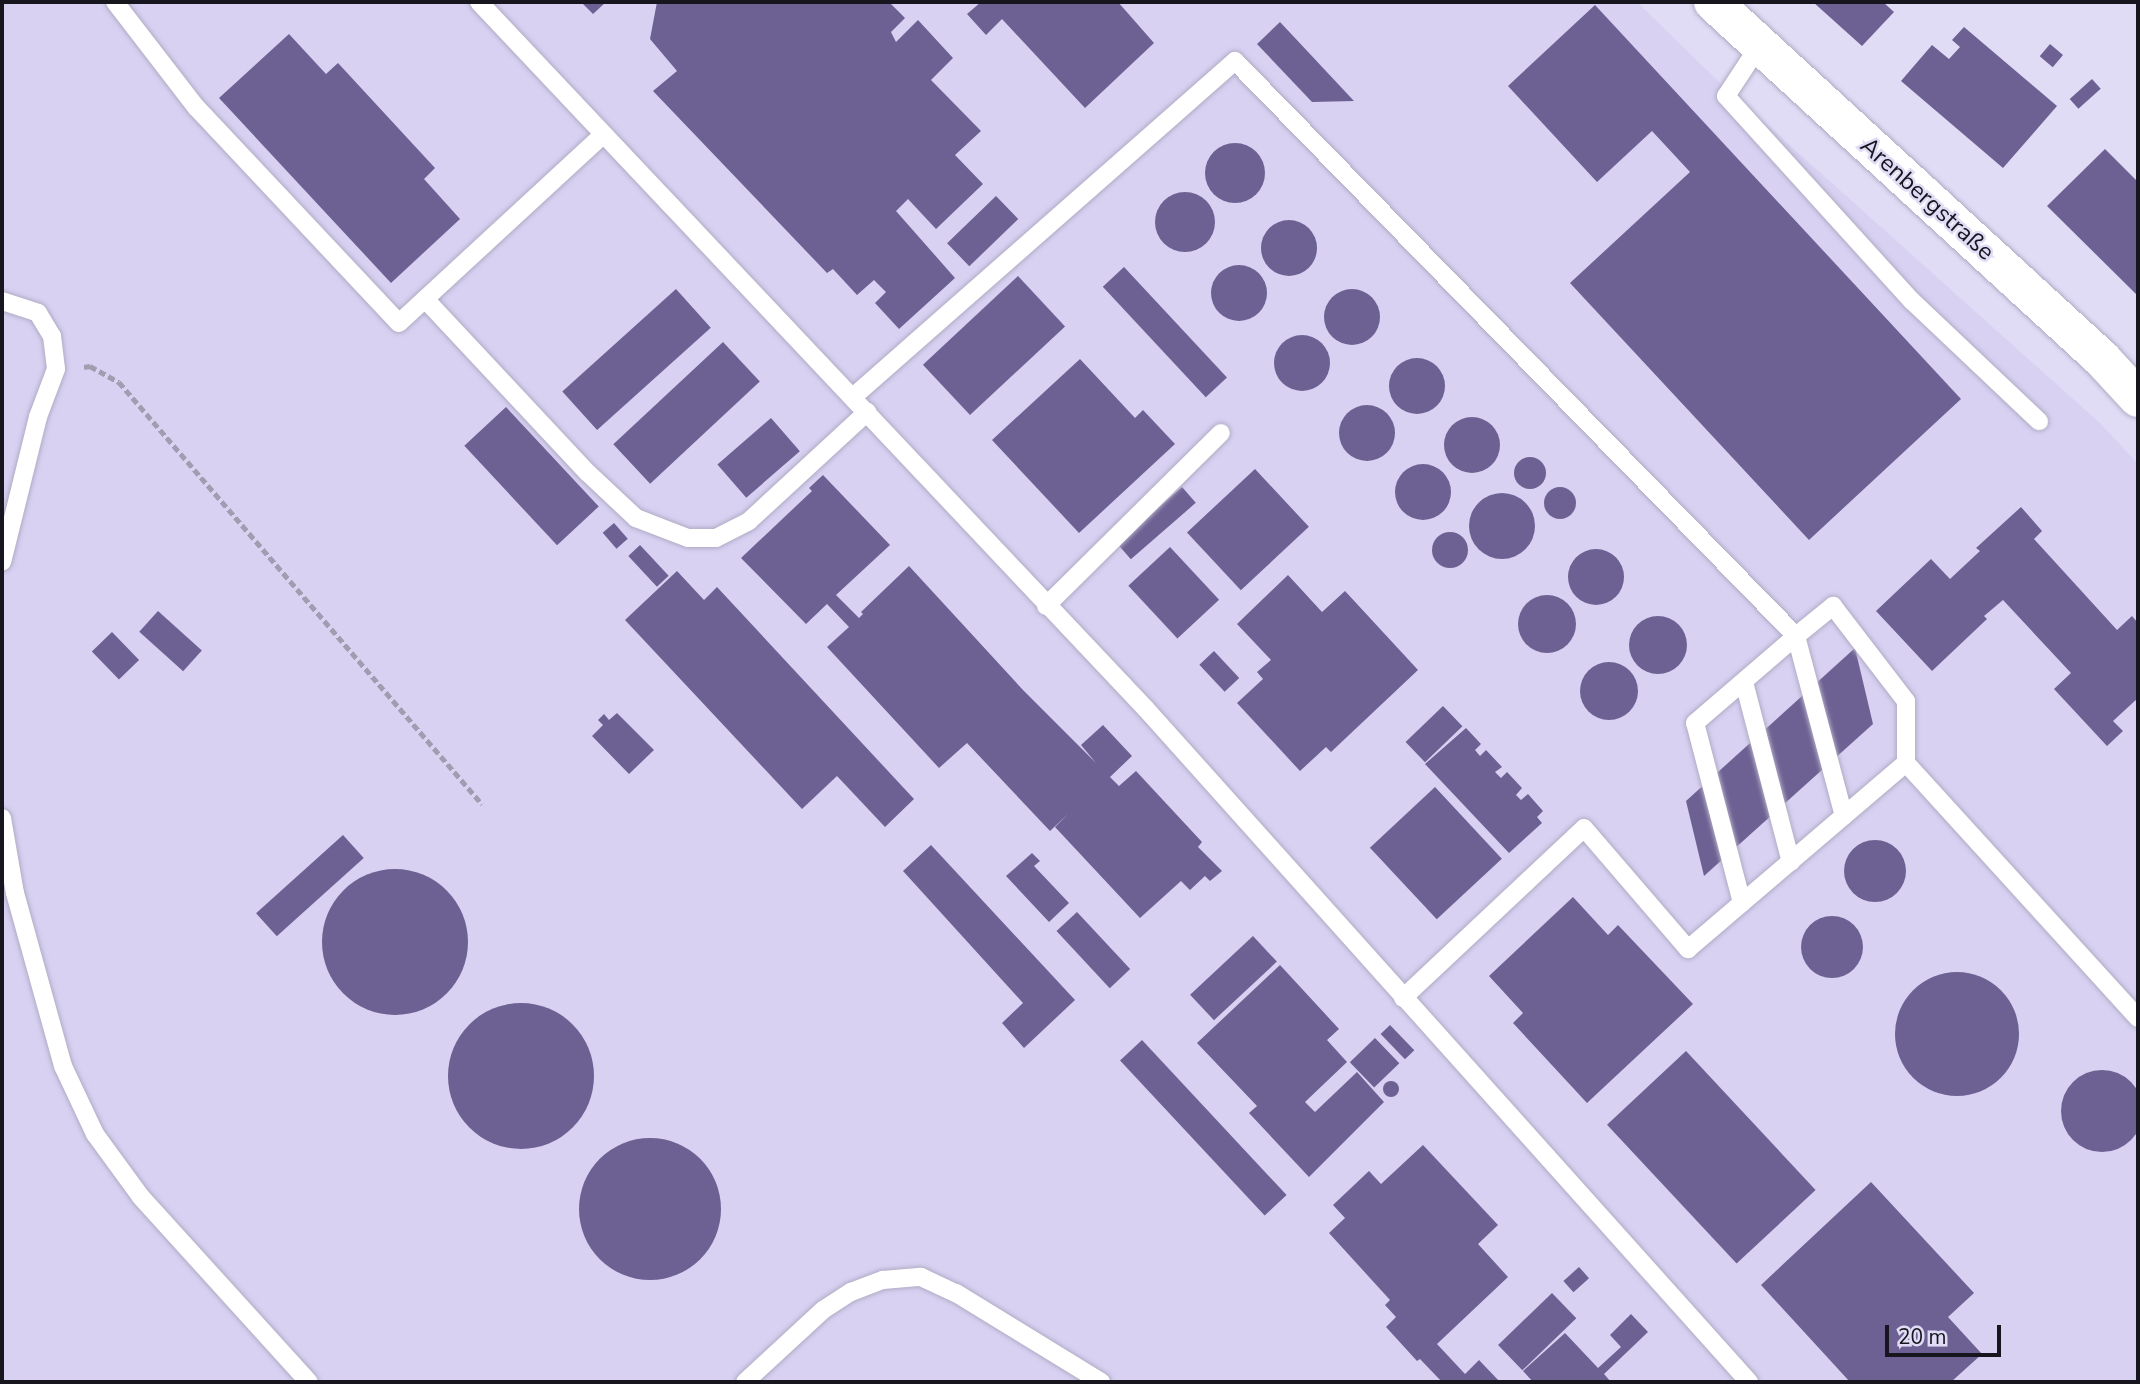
<!DOCTYPE html>
<meta charset="utf-8">
<style>
body{margin:0}
#map{position:relative;width:2140px;height:1384px;overflow:hidden;background:#e1dcf6;font-family:"Nunito Sans",sans-serif}
div>[style]{position:absolute}
.built>*{inset:0;background:#d8d1f2}
.building>*{inset:0;background:#6d6193;transform-origin:0 0}
.round{border-radius:50%}
.path>*{height:4.5px;margin-top:-2.25px;transform-origin:0;background:repeating-linear-gradient(90deg,#a19db1 0 7px,transparent 0 10.5px)}
.roads{filter:drop-shadow(0 0 2px #b0abc4) drop-shadow(0 0 2px #b0abc4)}
.service>*{height:18px;margin:-9px;padding:0 9px;transform-origin:9px;border-radius:9px;background:#fff}
.tertiary>*{height:38px;margin:-19px;padding:0 19px;transform-origin:19px;border-radius:19px;background:#fff}
span{translate:-50% -50%;white-space:nowrap;text-align:center;line-height:1.15;-webkit-text-stroke:5px #e1dcf6;paint-order:stroke}
.street-label{font-size:24px;color:#17151e}
.frame{position:absolute;inset:0;border:4px solid #17151e;pointer-events:none}
.scale{position:absolute;left:1885px;top:1325px;width:116px;height:32px;box-sizing:border-box;border:4px solid #17151e;border-top:0;padding-left:9px;font-size:21px;line-height:24px;white-space:nowrap;color:#17151e;-webkit-text-stroke:5px #e1dcf6;paint-order:stroke}
</style>
<div id="map">
<div class="built">
<i style="clip-path:polygon(2px 2px,1637px 2px,1719px 82px,2101px 424px,2138px 464px,2138px 1382px,2px 1382px)"></i>
</div>
<div class="building">
<i style="clip-path:polygon(581px 2px,606px 2px,593px 14px)"></i>
<i style="clip-path:polygon(657px 2px,889px 2px,905px 18px,891px 32px,896px 42px,918px 20px,953px 58px,931px 80px,981px 131px,955px 155px,983px 184px,936px 229px,908px 199px,896px 211px,955px 278px,899px 329px,875px 303px,886px 292px,874px 280px,857px 295px,833px 269px,827px 273px,653px 91px,677px 71px,650px 39px)"></i>
<i style="clip-path:polygon(981px 2px,1118px 2px,1154px 43px,1085px 108px,1002px 19px,986px 35px,967px 14px)"></i>
<i style="clip-path:polygon(1813px 2px,1883px 2px,1894px 12px,1862px 46px)"></i>
<i style="clip-path:polygon(1595px 5px,1961px 399px,1809px 540px,1570px 283px,1690px 172px,1652px 131px,1597px 182px,1508px 86px)"></i>
<i style="clip-path:polygon(1280px 22px,1354px 101px,1312px 102px,1257px 44px)"></i>
<i style="clip-path:polygon(1964px 27px,2057px 106px,2003px 168px,1901px 81px,1932px 45px,1949px 59px,1960px 47px,1952px 40px)"></i>
<i style="clip-path:polygon(289px 34px,326px 74px,338px 63px,435px 168px,424px 179px,460px 219px,391px 283px,219px 98px)"></i>
<i style="left:2050px;top:44px;width:17px;height:16px;rotate:40deg"></i>
<i style="left:2092px;top:79px;width:13px;height:30px;rotate:48deg"></i>
<i class="round" style="left:1205px;top:143px;width:60px;height:60px"></i>
<i style="clip-path:polygon(2105px 149px,2138px 182px,2138px 296px,2047px 206px)"></i>
<i class="round" style="left:1155px;top:192px;width:60px;height:60px"></i>
<i style="left:996px;top:196px;width:32px;height:68px;rotate:46deg"></i>
<i class="round" style="left:1261px;top:220px;width:56px;height:56px"></i>
<i class="round" style="left:1211px;top:265px;width:56px;height:56px"></i>
<i style="left:1124px;top:267px;width:151px;height:29px;rotate:47deg"></i>
<i style="left:1018px;top:276px;width:69px;height:130px;rotate:47deg"></i>
<i style="left:676px;top:289px;width:52px;height:153px;rotate:48deg"></i>
<i class="round" style="left:1324px;top:289px;width:56px;height:56px"></i>
<i class="round" style="left:1274px;top:335px;width:56px;height:56px"></i>
<i style="left:723px;top:342px;width:54px;height:150px;rotate:47deg"></i>
<i class="round" style="left:1389px;top:358px;width:56px;height:56px"></i>
<i style="clip-path:polygon(1080px 359px,1135px 418px,1143px 410px,1175px 444px,1079px 533px,992px 440px)"></i>
<i class="round" style="left:1339px;top:405px;width:56px;height:56px"></i>
<i style="left:506px;top:407px;width:136px;height:57px;rotate:47deg"></i>
<i class="round" style="left:1444px;top:417px;width:56px;height:56px"></i>
<i style="left:771px;top:418px;width:44px;height:71px;rotate:49deg"></i>
<i class="round" style="left:1514px;top:457px;width:32px;height:32px"></i>
<i class="round" style="left:1395px;top:464px;width:56px;height:56px"></i>
<i style="left:1255px;top:469px;width:79px;height:93px;rotate:47deg"></i>
<i style="clip-path:polygon(823px 475px,890px 545px,836px 595px,859px 618px,863px 614px,861px 612px,909px 566px,1023px 690px,1096px 763px,1081px 745px,1103px 725px,1132px 756px,1110px 777px,1119px 786px,1136px 771px,1202px 842px,1198px 847px,1222px 871px,1210px 881px,1205px 876px,1190px 890px,1181px 881px,1140px 918px,1055px 827px,1068px 814px,1050px 831px,967px 743px,939px 768px,827px 647px,849px 627px,827px 604px,806px 624px,741px 558px,812px 491px,809px 488px)"></i>
<i style="left:1182px;top:487px;width:21px;height:86px;rotate:49deg"></i>
<i class="round" style="left:1544px;top:487px;width:32px;height:32px"></i>
<i class="round" style="left:1469px;top:493px;width:66px;height:66px"></i>
<i style="clip-path:polygon(2021px 507px,2042px 531px,2034px 539px,2117px 630px,2132px 616px,2138px 623px,2138px 698px,2113px 721px,2123px 731px,2107px 746px,2054px 689px,2071px 673px,2003px 600px,1984px 616px,1987px 619px,1932px 671px,1876px 611px,1931px 559px,1950px 579px,1980px 551px,1976px 548px)"></i>
<i style="left:614px;top:523px;width:21px;height:15px;rotate:49deg"></i>
<i class="round" style="left:1432px;top:532px;width:36px;height:36px"></i>
<i style="left:640px;top:545px;width:42px;height:16px;rotate:47deg"></i>
<i style="left:1170px;top:547px;width:72px;height:57px;rotate:47deg"></i>
<i class="round" style="left:1568px;top:549px;width:56px;height:56px"></i>
<i style="clip-path:polygon(677px 571px,704px 600px,717px 587px,914px 799px,885px 827px,837px 776px,802px 809px,625px 620px)"></i>
<i style="clip-path:polygon(1288px 575px,1322px 612px,1345px 591px,1418px 670px,1331px 752px,1326px 747px,1300px 771px,1237px 703px,1263px 679px,1257px 672px,1271px 660px,1237px 624px)"></i>
<i class="round" style="left:1518px;top:595px;width:58px;height:58px"></i>
<i style="left:158px;top:611px;width:59px;height:28px;rotate:42deg"></i>
<i class="round" style="left:1629px;top:616px;width:58px;height:58px"></i>
<i style="left:112px;top:632px;width:39px;height:28px;rotate:46deg"></i>
<i style="clip-path:polygon(1855px 648px,1873px 724px,1704px 876px,1686px 801px)"></i>
<i style="left:1214px;top:651px;width:37px;height:20px;rotate:47deg"></i>
<i class="round" style="left:1580px;top:662px;width:58px;height:58px"></i>
<i style="left:1443px;top:706px;width:28px;height:52px;rotate:46deg"></i>
<i style="clip-path:polygon(617px 713px,654px 750px,629px 774px,592px 736px,603px 725px,598px 720px,604px 714px,609px 720px)"></i>
<i style="clip-path:polygon(1466px 728px,1481px 744px,1475px 750px,1480px 756px,1486px 750px,1502px 767px,1495px 772px,1501px 778px,1507px 772px,1522px 788px,1516px 795px,1521px 800px,1528px 794px,1543px 811px,1537px 817px,1542px 823px,1509px 853px,1425px 764px)"></i>
<i style="left:1435px;top:787px;width:98px;height:89px;rotate:47deg"></i>
<i style="left:343px;top:835px;width:31px;height:117px;rotate:48deg"></i>
<i class="round" style="left:1844px;top:840px;width:62px;height:62px"></i>
<i style="clip-path:polygon(931px 845px,1075px 1000px,1024px 1048px,1002px 1023px,1023px 1003px,903px 871px)"></i>
<i style="clip-path:polygon(1032px 853px,1040px 861px,1034px 866px,1069px 903px,1049px 922px,1006px 876px)"></i>
<i class="round" style="left:322px;top:869px;width:146px;height:146px"></i>
<i style="clip-path:polygon(1573px 897px,1608px 935px,1618px 925px,1693px 1004px,1587px 1103px,1513px 1023px,1523px 1013px,1489px 976px)"></i>
<i style="left:1077px;top:912px;width:78px;height:28px;rotate:47deg"></i>
<i class="round" style="left:1801px;top:916px;width:62px;height:62px"></i>
<i style="left:1253px;top:936px;width:35px;height:86px;rotate:47deg"></i>
<i style="clip-path:polygon(1280px 965px,1339px 1029px,1327px 1040px,1347px 1062px,1305px 1102px,1315px 1112px,1357px 1072px,1384px 1102px,1309px 1177px,1249px 1113px,1257px 1106px,1197px 1043px)"></i>
<i class="round" style="left:1895px;top:972px;width:124px;height:124px"></i>
<i class="round" style="left:448px;top:1003px;width:146px;height:146px"></i>
<i style="left:1390px;top:1025px;width:35px;height:13px;rotate:46deg"></i>
<i style="left:1375px;top:1038px;width:35px;height:35px;rotate:46deg"></i>
<i style="left:1142px;top:1040px;width:212px;height:30px;rotate:47deg"></i>
<i style="left:1686px;top:1051px;width:190px;height:108px;rotate:47deg"></i>
<i class="round" style="left:2061px;top:1070px;width:82px;height:82px"></i>
<i class="round" style="left:1383px;top:1081px;width:16px;height:16px"></i>
<i class="round" style="left:579px;top:1138px;width:142px;height:142px"></i>
<i style="clip-path:polygon(1423px 1145px,1498px 1225px,1478px 1244px,1508px 1277px,1437px 1344px,1465px 1374px,1479px 1360px,1500px 1382px,1442px 1382px,1420px 1359px,1417px 1361px,1386px 1327px,1396px 1317px,1385px 1305px,1390px 1300px,1329px 1233px,1345px 1218px,1333px 1205px,1369px 1171px,1381px 1184px)"></i>
<i style="clip-path:polygon(1871px 1182px,1974px 1293px,1948px 1317px,1982px 1354px,1951px 1382px,1850px 1382px,1761px 1285px)"></i>
<i style="left:1579px;top:1267px;width:15px;height:21px;rotate:48deg"></i>
<i style="left:1552px;top:1293px;width:35px;height:75px;rotate:46deg"></i>
<i style="clip-path:polygon(1631px 1314px,1648px 1332px,1604px 1374px,1611px 1382px,1533px 1382px,1523px 1371px,1565px 1333px,1598px 1368px,1621px 1347px,1610px 1335px)"></i>
</div>
<div class="path">
<i style="left:84px;top:367px;width:6px;rotate:-9deg"></i>
<i style="left:90px;top:366px;width:33px;rotate:29deg"></i>
<i style="left:119px;top:382px;width:557px;rotate:49.3deg"></i>
</div>
<div class="roads">
<div class="service">
<i style="left:115px;top:2px;width:133px;rotate:52.4deg"></i>
<i style="left:196px;top:107px;width:296px;rotate:46.8deg"></i>
<i style="left:399px;top:323px;width:277px;rotate:-42.7deg"></i>
<i style="left:479px;top:2px;width:972px;rotate:46.67deg"></i>
<i style="left:1146px;top:709px;width:904px;rotate:48.14deg"></i>
<i style="left:1759px;top:46px;width:60px;rotate:123.4deg"></i>
<i style="left:1726px;top:96px;width:277px;rotate:47.8deg"></i>
<i style="left:1912px;top:301px;width:175px;rotate:43.4deg"></i>
<i style="left:425px;top:299px;width:238px;rotate:46.9deg"></i>
<i style="left:588px;top:473px;width:66px;rotate:43.2deg"></i>
<i style="left:636px;top:518px;width:56px;rotate:21deg"></i>
<i style="left:688px;top:538px;width:28px"></i>
<i style="left:716px;top:538px;width:37px;rotate:-27deg"></i>
<i style="left:749px;top:521px;width:161px;rotate:-42.7deg"></i>
<i style="left:2px;top:301px;width:38px;rotate:18deg"></i>
<i style="left:38px;top:313px;width:27px;rotate:59deg"></i>
<i style="left:52px;top:336px;width:33px;rotate:83deg"></i>
<i style="left:56px;top:369px;width:51px;rotate:110.6deg"></i>
<i style="left:38px;top:417px;width:149px;rotate:103.9deg"></i>
<i style="left:853px;top:397px;width:509px;rotate:-41.33deg"></i>
<i style="left:1235px;top:61px;width:803px;rotate:45.71deg"></i>
<i style="left:1796px;top:636px;width:48px;rotate:-39deg"></i>
<i style="left:1833px;top:606px;width:120px;rotate:52.5deg"></i>
<i style="left:1906px;top:701px;width:62px;rotate:90deg"></i>
<i style="left:1046px;top:606px;width:246px;rotate:-44.7deg"></i>
<i style="left:1744px;top:682px;width:186px;rotate:75.4deg"></i>
<i style="left:2px;top:818px;width:76px;rotate:80.2deg"></i>
<i style="left:15px;top:893px;width:180px;rotate:74.5deg"></i>
<i style="left:63px;top:1066px;width:75px;rotate:64.8deg"></i>
<i style="left:95px;top:1134px;width:78px;rotate:53.9deg"></i>
<i style="left:141px;top:1197px;width:250px;rotate:47.8deg"></i>
<i style="left:1742px;top:903px;width:186px;rotate:-104.6deg"></i>
<i style="left:1695px;top:723px;width:133px;rotate:-40.7deg"></i>
<i style="left:1796px;top:636px;width:186px;rotate:75.1deg"></i>
<i style="left:1403px;top:998px;width:248px;rotate:-43.2deg"></i>
<i style="left:1584px;top:828px;width:160px;rotate:49.3deg"></i>
<i style="left:1688px;top:949px;width:287px;rotate:-40.5deg"></i>
<i style="left:1906px;top:763px;width:345px;rotate:47.7deg"></i>
<i style="left:745px;top:1382px;width:106px;rotate:-42.7deg"></i>
<i style="left:823px;top:1310px;width:33px;rotate:-33deg"></i>
<i style="left:851px;top:1292px;width:34px;rotate:-21deg"></i>
<i style="left:883px;top:1280px;width:38px;rotate:-5deg"></i>
<i style="left:921px;top:1277px;width:38px;rotate:25deg"></i>
<i style="left:956px;top:1293px;width:170px;rotate:31.5deg"></i>
</div>
<div class="tertiary">
<i style="left:1713px;top:2px;width:528px;rotate:42.54deg"></i>
<i style="left:2102px;top:359px;width:53px;rotate:47.3deg"></i>
</div>
</div>
<div class="street-label">
<span style="left:1927px;top:199px;rotate:42deg">Arenbergstraße</span>
</div>
<div class="frame"></div>
<div class="scale">20 m</div>
</div>
